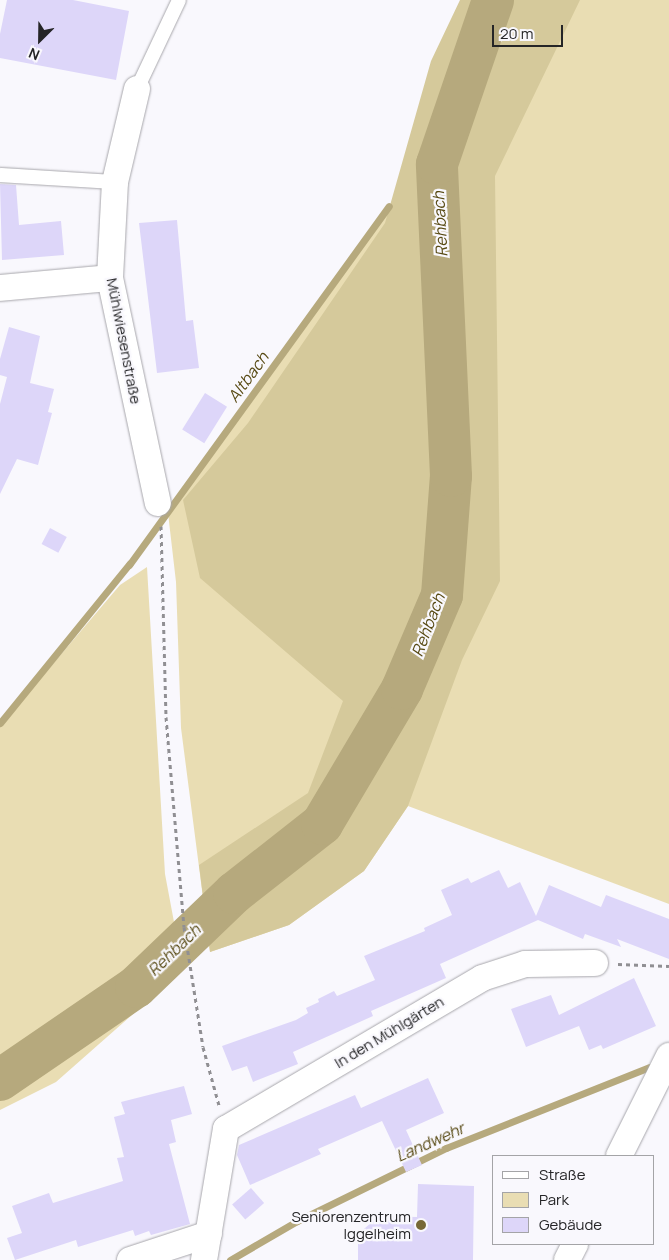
<!DOCTYPE html>
<meta charset="utf-8">
<style>
body{margin:0}
#map{position:relative;width:669px;height:1260px;overflow:hidden;background:#f9f8fd;font-family:Manrope,sans-serif}
div>[style]{position:absolute}
.green>*{inset:0;background:#e9ddb3}
.forest>*{inset:0;background:#d5c99b}
.stream>*{height:7px;margin:-3.5px;padding:0 3.5px;transform-origin:3.5px;border-radius:3.5px;background:#b6a97d}
.river>*{height:42px;margin:-21px;padding:0 21px;transform-origin:21px;border-radius:21px;background:#b6a97d}
.building>*{inset:0;background:#ddd6f9;transform-origin:0 0}
.path>*{height:3px;margin-top:-1.5px;transform-origin:0;background:repeating-linear-gradient(90deg,#908f93 0 4px,transparent 0 8px)}
.roads{filter:drop-shadow(0 0 1px #a8a7ac) drop-shadow(0 0 1px #a8a7ac)}
.service>*{height:14px;margin:-7px;padding:0 7px;transform-origin:7px;border-radius:7px;background:#fff}
.minor>*{height:26px;margin:-13px;padding:0 13px;transform-origin:13px;border-radius:13px;background:#fff}
.dots>*{width:14px;height:14px;translate:-50% -50%;box-sizing:border-box;border:2px solid #f9f8fd;border-radius:50%}
span{translate:-50% -50%;white-space:nowrap;text-align:center;line-height:1.15;-webkit-text-stroke:4.5px #f9f8fd;paint-order:stroke}
.street-label{font-size:15px;color:#252527}
.poi-label{font-size:15px;color:#252527}
.right{translate:-100% -50%;text-align:right}
.water-label{font-size:16px;color:#584a14;font-style:italic}
.legend{position:absolute;left:492px;top:1155px;width:162px;height:90px;box-sizing:border-box;background:#f9f8fd;border:1px solid #a4a4a7;margin:0;padding:6px 9px;list-style:none;font-size:15px;color:#252527}
.legend li{display:flex;align-items:center;gap:10px;height:25px}
.legend b{width:25px;border:1px solid #a4a4a7}
.north{position:absolute;left:15px;top:15px;width:50px;height:50px;-webkit-text-stroke:4px #f9f8fd;paint-order:stroke;rotate:203deg;font-size:14px;font-weight:700;line-height:20px;text-align:center;color:#252527}
.north::after{content:'';display:block;margin:auto;width:18px;height:22px;background:#252527;clip-path:polygon(50% 0,100% 100%,50% 72%,0 100%)}
.scale{position:absolute;left:492px;top:25px;width:71px;height:22px;box-sizing:border-box;border:2px solid #252527;border-top:0;padding-left:6px;font-size:15px;line-height:18px;white-space:nowrap;color:#252527;-webkit-text-stroke:4px #f9f8fd;paint-order:stroke}
</style>
<div id="map">
<div class="green">
<i style="clip-path:polygon(538px 0,669px 0,669px 904px,408px 806px,364px 871px,289px 925px,210px 952px,181px 728px,176px 582px,168px 513px)"></i>
<i style="clip-path:polygon(147px 567px,165px 874px,183px 970px,56px 1082px,0 1110px,0 726px,120px 585px)"></i>
</div>
<div class="forest">
<i style="clip-path:polygon(460px 0,580px 0,495px 176px,500px 581px,462px 660px,408px 806px,364px 871px,289px 925px,210px 952px,199px 865px,308px 793px,343px 701px,200px 578px,183px 500px,248px 423px,385px 223px,431px 61px)"></i>
</div>
<div class="stream">
<i style="left:129px;top:565px;width:443px;rotate:-54.1deg"></i>
<i style="left:0;top:723px;width:206px;rotate:-50.9deg"></i>
<i style="left:230px;top:1260px;width:78px;rotate:-30.2deg"></i>
<i style="left:297px;top:1221px;width:166px;rotate:-26.1deg"></i>
<i style="left:446px;top:1148px;width:219px;rotate:-21.7deg"></i>
</div>
<div class="river">
<i style="left:0;top:1080px;width:165px;rotate:-34.4deg"></i>
<i style="left:136px;top:987px;width:136px;rotate:-43.8deg"></i>
<i style="left:234px;top:893px;width:112px;rotate:-38.1deg"></i>
<i style="left:322px;top:824px;width:157px;rotate:-59.3deg"></i>
<i style="left:402px;top:689px;width:102px;rotate:-66.9deg"></i>
<i style="left:442px;top:595px;width:119px;rotate:-85.7deg"></i>
<i style="left:451px;top:476px;width:312px;rotate:-92.6deg"></i>
<i style="left:437px;top:164px;width:173px;rotate:-71.1deg"></i>
</div>
<div class="building">
<i style="clip-path:polygon(7px 0,73px 0,129px 11px,116px 80px,0 58px,0 34px)"></i>
<i style="clip-path:polygon(0 184px,16px 185px,19px 225px,61px 221px,64px 255px,2px 260px)"></i>
<i style="clip-path:polygon(177px 220px,186px 321px,193px 320px,199px 368px,157px 373px,139px 223px)"></i>
<i style="clip-path:polygon(9px 327px,40px 336px,30px 383px,54px 389px,48px 412px,52px 413px,38px 465px,17px 459px,0 494px,0 404px,7px 377px,0 375px,0 359px)"></i>
<i style="left:205px;top:393px;width:26px;height:43px;rotate:32deg"></i>
<i style="left:50px;top:528px;width:19px;height:18px;rotate:28deg"></i>
<i style="clip-path:polygon(499px 870px,508px 888px,520px 882px,536px 916px,549px 885px,601px 907px,606px 895px,669px 919px,669px 959px,617px 939px,621px 947px,585px 934px,583px 939px,538px 920px,440px 964px,446px 978px,371px 1011px,373px 1016px,293px 1052px,298px 1064px,253px 1082px,247px 1066px,232px 1071px,222px 1046px,296px 1020px,308px 1013px,306px 1008px,319px 1002px,318px 999px,334px 991px,337px 996px,375px 980px,364px 956px,425px 931px,424px 928px,452px 915px,441px 890px,468px 878px,471px 883px)"></i>
<i style="clip-path:polygon(634px 978px,656px 1026px,603px 1049px,601px 1045px,589px 1050px,579px 1026px,526px 1047px,511px 1009px,551px 995px,559px 1015px)"></i>
<i style="clip-path:polygon(428px 1078px,444px 1113px,406px 1130px,422px 1165px,406px 1172px,382px 1121px,318px 1149px,321px 1154px,250px 1185px,237px 1155px,239px 1145px,355px 1095px,361px 1108px)"></i>
<i style="clip-path:polygon(184px 1086px,192px 1114px,171px 1120px,176px 1142px,169px 1144px,190px 1224px,151px 1235px,149px 1231px,135px 1236px,133px 1230px,78px 1247px,76px 1240px,15px 1260px,7px 1238px,22px 1233px,12px 1206px,49px 1193px,53px 1203px,123px 1181px,117px 1158px,124px 1157px,114px 1117px,125px 1114px,121px 1102px)"></i>
<i style="clip-path:polygon(418px 1184px,474px 1186px,473px 1260px,358px 1260px,358px 1234px,379px 1216px,417px 1217px)"></i>
<i style="left:251px;top:1188px;width:20px;height:25px;rotate:49deg"></i>
</div>
<div class="path">
<i style="left:161px;top:526px;width:191px;rotate:88.5deg"></i>
<i style="left:166px;top:717px;width:211px;rotate:85.1deg"></i>
<i style="left:184px;top:927px;width:121px;rotate:81deg"></i>
<i style="left:203px;top:1047px;width:60px;rotate:74.6deg"></i>
<i style="left:618px;top:964px;width:51px;rotate:2.2deg"></i>
</div>
<div class="roads">
<div class="service">
<i style="left:137px;top:89px;width:98px;rotate:-64.7deg"></i>
<i style="left:0;top:175px;width:115px;rotate:3.5deg"></i>
</div>
<div class="minor">
<i style="left:137px;top:89px;width:96px;rotate:103.3deg"></i>
<i style="left:115px;top:182px;width:96px;rotate:93deg"></i>
<i style="left:110px;top:278px;width:230px;rotate:78deg"></i>
<i style="left:0;top:288px;width:110px;rotate:-5.2deg"></i>
<i style="left:619px;top:1156px;width:112px;rotate:-63.4deg"></i>
<i style="left:130px;top:1260px;width:83px;rotate:-18.2deg"></i>
<i style="left:204px;top:1260px;width:133px;rotate:-80.5deg"></i>
<i style="left:226px;top:1129px;width:297px;rotate:-30.5deg"></i>
<i style="left:482px;top:978px;width:45px;rotate:-18deg"></i>
<i style="left:525px;top:964px;width:70px;rotate:-0.8deg"></i>
<i style="left:567px;top:1260px;width:18px;rotate:-63deg"></i>
</div>
</div>
<div class="dots">
<i style="left:421px;top:1225px;background:#776836"></i>
</div>
<div class="street-label">
<span style="left:124px;top:341px;rotate:79deg">Mühlwiesenstraße</span>
<span style="left:389px;top:1032px;rotate:-31deg">In den Mühlgärten</span>
</div>
<div class="poi-label">
<span class="right" style="left:411px;top:1225px">Seniorenzentrum<br>Iggelheim</span>
</div>
<div class="water-label">
<span style="left:440px;top:224px;rotate:-93deg">Rehbach</span>
<span style="left:248px;top:377px;rotate:-54deg">Altbach</span>
<span style="left:428px;top:625px;rotate:-69deg">Rehbach</span>
<span style="left:174px;top:950px;rotate:-44deg">Rehbach</span>
<span style="left:430px;top:1142px;rotate:-24deg">Landwehr</span>
</div>
<ul class="legend">
<li><b style="height:6px;background:#fff"></b>Straße</li>
<li><b style="height:14px;background:#e9ddb3"></b>Park</li>
<li><b style="height:14px;background:#ddd6f9"></b>Gebäude</li>
</ul>
<div class="north">N</div>
<div class="scale">20 m</div>
</div>
